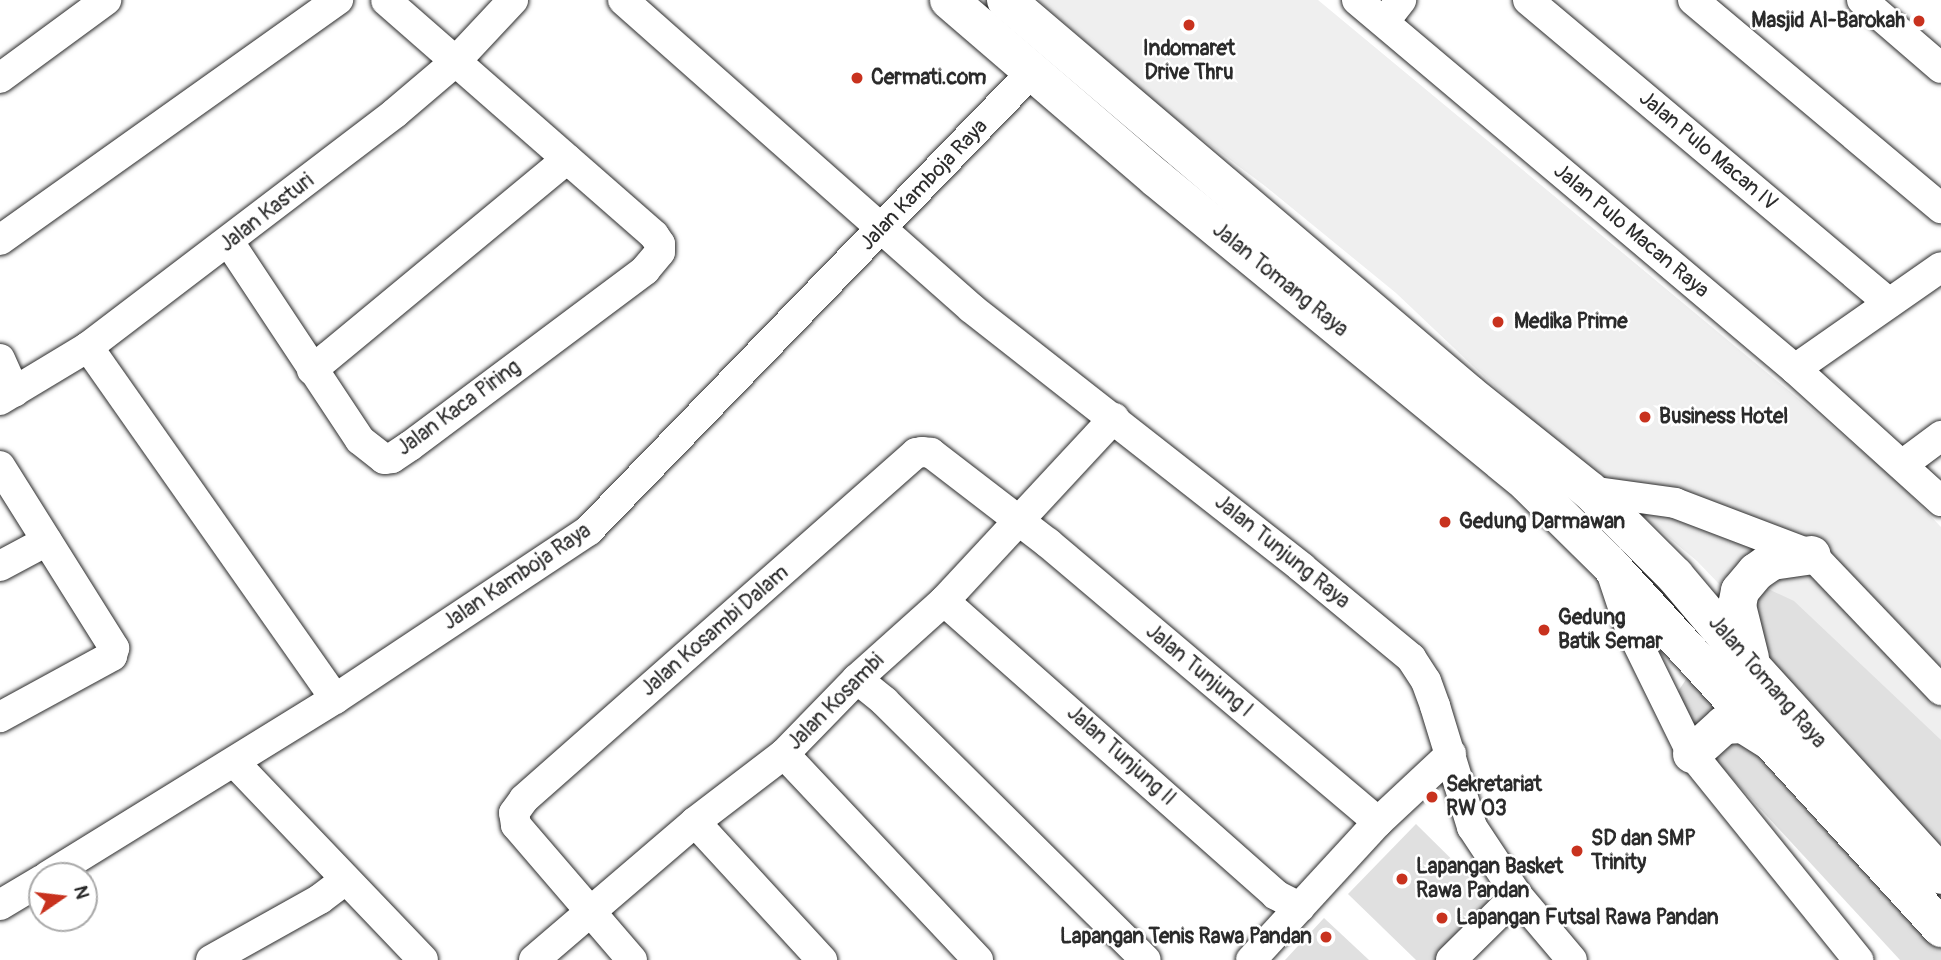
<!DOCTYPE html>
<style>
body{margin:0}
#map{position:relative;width:1941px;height:960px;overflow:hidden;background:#fff;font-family:Pangolin,sans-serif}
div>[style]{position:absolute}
.built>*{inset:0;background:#efefef}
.green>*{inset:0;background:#e0e0e0}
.roads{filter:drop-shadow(0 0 2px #2b2b2b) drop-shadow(0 0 2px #2b2b2b)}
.minor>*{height:30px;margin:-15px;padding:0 15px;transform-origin:15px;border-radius:15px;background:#fff}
.major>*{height:38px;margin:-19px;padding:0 19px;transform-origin:19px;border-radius:19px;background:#fff}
.dots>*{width:19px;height:19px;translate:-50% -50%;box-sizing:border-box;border:4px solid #fff;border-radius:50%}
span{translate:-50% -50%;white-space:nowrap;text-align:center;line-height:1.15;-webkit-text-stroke:5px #fff;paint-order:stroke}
.poi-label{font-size:21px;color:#2b2b2b;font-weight:700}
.right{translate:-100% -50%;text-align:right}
.left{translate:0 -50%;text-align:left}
.street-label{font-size:21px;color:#2b2b2b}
.north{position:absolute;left:28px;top:862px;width:70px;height:70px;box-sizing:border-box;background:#fff;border:2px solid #aaa;border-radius:50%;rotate:76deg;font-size:19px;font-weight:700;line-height:28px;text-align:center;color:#2b2b2b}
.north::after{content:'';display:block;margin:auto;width:24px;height:32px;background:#c8321e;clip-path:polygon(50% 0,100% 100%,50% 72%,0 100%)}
</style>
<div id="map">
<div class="built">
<i style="clip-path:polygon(1038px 0,1318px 0,1894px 478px,1941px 527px,1941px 816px,1697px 561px,1549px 438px,1396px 293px,1265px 186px,1161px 108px)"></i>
</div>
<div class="green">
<i style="clip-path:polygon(1751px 581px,1794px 601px,1941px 740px,1941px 960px,1900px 960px,1705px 749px,1677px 693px)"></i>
<i style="clip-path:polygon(1416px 824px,1496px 903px,1442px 960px,1416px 960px,1348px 894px)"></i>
<i style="clip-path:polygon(1324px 918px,1369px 960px,1285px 960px)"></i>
</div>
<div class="roads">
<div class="minor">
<i style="left:623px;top:0;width:465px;rotate:41.5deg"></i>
<i style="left:971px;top:308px;width:420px;rotate:38.1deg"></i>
<i style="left:1301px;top:567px;width:143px;rotate:39.6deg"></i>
<i style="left:1411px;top:658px;width:27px;rotate:57deg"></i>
<i style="left:1426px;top:681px;width:27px;rotate:70deg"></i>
<i style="left:1435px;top:706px;width:127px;rotate:73deg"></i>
<i style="left:1472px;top:827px;width:82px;rotate:56.5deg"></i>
<i style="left:1517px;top:895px;width:85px;rotate:49.8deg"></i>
<i style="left:1357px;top:0;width:573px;rotate:40.11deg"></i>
<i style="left:1795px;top:369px;width:197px;rotate:42.1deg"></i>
<i style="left:1528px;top:0;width:471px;rotate:40deg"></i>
<i style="left:1693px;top:0;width:324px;rotate:40deg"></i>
<i style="left:1862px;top:0;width:104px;rotate:40.7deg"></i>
<i style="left:1384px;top:22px;width:28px;rotate:-52deg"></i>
<i style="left:0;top:78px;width:132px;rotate:-36.3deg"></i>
<i style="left:0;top:240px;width:415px;rotate:-35.4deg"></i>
<i style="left:229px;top:242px;width:237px;rotate:56.5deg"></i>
<i style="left:360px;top:440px;width:31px;rotate:38deg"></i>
<i style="left:384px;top:459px;width:8px;rotate:-7deg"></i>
<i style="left:392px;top:458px;width:22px;rotate:-34deg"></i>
<i style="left:410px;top:446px;width:294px;rotate:-36.8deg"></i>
<i style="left:645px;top:270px;width:23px;rotate:-50deg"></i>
<i style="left:660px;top:252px;width:8px;rotate:-90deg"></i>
<i style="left:660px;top:244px;width:11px;rotate:-124deg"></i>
<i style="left:654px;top:235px;width:356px;rotate:-138.8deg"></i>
<i style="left:88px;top:347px;width:430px;rotate:54.9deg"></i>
<i style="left:0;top:359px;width:36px;rotate:66deg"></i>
<i style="left:1795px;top:369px;width:178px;rotate:-34.9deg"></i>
<i style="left:312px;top:370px;width:331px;rotate:-39.6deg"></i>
<i style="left:0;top:400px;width:103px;rotate:-31.1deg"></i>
<i style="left:88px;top:347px;width:386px;rotate:-37.3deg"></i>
<i style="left:395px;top:113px;width:79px;rotate:-40.4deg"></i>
<i style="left:455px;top:62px;width:85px;rotate:-46.9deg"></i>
<i style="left:1902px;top:465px;width:49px;rotate:-36.6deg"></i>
<i style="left:0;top:466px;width:215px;rotate:57.9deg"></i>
<i style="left:114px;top:648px;width:8px;rotate:104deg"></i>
<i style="left:112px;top:656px;width:128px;rotate:151.4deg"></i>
<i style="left:1590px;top:491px;width:86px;rotate:8deg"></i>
<i style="left:1675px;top:503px;width:147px;rotate:20.8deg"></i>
<i style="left:1812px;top:555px;width:187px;rotate:46.3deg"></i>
<i style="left:0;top:566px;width:53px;rotate:-28deg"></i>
<i style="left:1610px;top:568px;width:63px;rotate:71.6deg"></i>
<i style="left:1630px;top:628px;width:140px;rotate:63.8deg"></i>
<i style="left:1692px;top:754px;width:265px;rotate:51.1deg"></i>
<i style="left:944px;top:601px;width:443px;rotate:41.5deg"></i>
<i style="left:1276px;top:895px;width:27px;rotate:27deg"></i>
<i style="left:857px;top:679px;width:35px;rotate:39deg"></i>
<i style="left:884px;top:701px;width:368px;rotate:44.7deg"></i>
<i style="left:784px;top:754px;width:283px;rotate:46.7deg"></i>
<i style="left:235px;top:763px;width:272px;rotate:46.3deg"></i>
<i style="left:695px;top:822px;width:188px;rotate:47.4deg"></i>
<i style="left:48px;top:876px;width:337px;rotate:-31.7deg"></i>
<i style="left:335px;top:699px;width:304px;rotate:-33.6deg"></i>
<i style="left:588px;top:531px;width:639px;rotate:-45.95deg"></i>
<i style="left:0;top:905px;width:49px;rotate:-30.8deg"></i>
<i style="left:211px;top:960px;width:125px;rotate:-29.2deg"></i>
<i style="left:320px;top:899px;width:31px;rotate:-37deg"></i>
<i style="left:534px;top:960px;width:212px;rotate:-40.6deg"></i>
<i style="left:695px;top:822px;width:112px;rotate:-37.4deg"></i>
<i style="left:784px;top:754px;width:105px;rotate:-45.8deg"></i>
<i style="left:857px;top:679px;width:117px;rotate:-41.9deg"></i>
<i style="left:944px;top:601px;width:250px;rotate:-47.1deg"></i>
<i style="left:632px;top:960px;width:178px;rotate:-130.7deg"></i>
<i style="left:516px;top:825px;width:12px;rotate:-99deg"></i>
<i style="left:514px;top:813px;width:17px;rotate:-54deg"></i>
<i style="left:524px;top:799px;width:523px;rotate:-41.43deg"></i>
<i style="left:916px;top:453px;width:6px;rotate:-9deg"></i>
<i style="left:922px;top:452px;width:9px;rotate:6deg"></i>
<i style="left:931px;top:453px;width:148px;rotate:37.6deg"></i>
<i style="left:1048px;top:543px;width:432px;rotate:40.2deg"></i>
<i style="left:1251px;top:960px;width:188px;rotate:-47.4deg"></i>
<i style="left:1378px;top:822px;width:100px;rotate:-43deg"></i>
<i style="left:1451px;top:960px;width:93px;rotate:-44.6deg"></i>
</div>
<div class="major">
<i style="left:949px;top:0;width:273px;rotate:40.7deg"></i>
<i style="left:1156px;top:178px;width:482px;rotate:39.4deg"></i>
<i style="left:1528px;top:484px;width:114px;rotate:44.6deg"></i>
<i style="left:1609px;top:564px;width:493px;rotate:47.6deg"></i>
<i style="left:1006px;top:0;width:608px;rotate:40.4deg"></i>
<i style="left:1469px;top:394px;width:155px;rotate:38.7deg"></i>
<i style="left:1590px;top:491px;width:120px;rotate:45deg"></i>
<i style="left:1675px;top:576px;width:119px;rotate:49.8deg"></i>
<i style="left:1752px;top:667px;width:281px;rotate:47.7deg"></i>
<i style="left:1750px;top:658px;width:54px;rotate:-104deg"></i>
<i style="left:1737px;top:606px;width:15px;rotate:-79deg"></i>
<i style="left:1740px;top:591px;width:25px;rotate:-50deg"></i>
<i style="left:1756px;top:572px;width:19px;rotate:-35deg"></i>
<i style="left:1772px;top:561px;width:40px;rotate:-8.5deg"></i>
<i style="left:1692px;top:754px;width:43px;rotate:-42.2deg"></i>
<i style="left:1724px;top:725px;width:19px;rotate:-3deg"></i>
<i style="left:1743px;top:724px;width:31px;rotate:32deg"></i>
</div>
</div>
<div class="dots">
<i style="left:1919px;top:21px;background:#c8321e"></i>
<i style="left:1189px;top:25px;background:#c8321e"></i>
<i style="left:857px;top:78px;background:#c8321e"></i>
<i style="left:1498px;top:322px;background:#c8321e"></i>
<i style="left:1645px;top:417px;background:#c8321e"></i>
<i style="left:1445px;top:522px;background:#c8321e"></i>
<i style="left:1544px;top:630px;background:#c8321e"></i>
<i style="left:1432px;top:797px;background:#c8321e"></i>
<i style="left:1577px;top:851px;background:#c8321e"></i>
<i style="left:1402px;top:879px;background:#c8321e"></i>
<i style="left:1442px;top:918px;background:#c8321e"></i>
<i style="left:1326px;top:937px;background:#c8321e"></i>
</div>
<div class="poi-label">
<span class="right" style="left:1905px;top:21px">Masjid Al-Barokah</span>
<span style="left:1189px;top:61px">Indomaret<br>Drive Thru</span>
<span class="left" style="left:871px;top:78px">Cermati.com</span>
<span class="left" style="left:1514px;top:322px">Medika Prime</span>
<span class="left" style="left:1659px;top:417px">Business Hotel</span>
<span class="left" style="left:1459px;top:522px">Gedung Darmawan</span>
<span class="left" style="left:1558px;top:630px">Gedung<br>Batik Semar</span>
<span class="left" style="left:1446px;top:797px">Sekretariat<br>RW 03</span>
<span class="left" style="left:1591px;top:851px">SD dan SMP<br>Trinity</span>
<span class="left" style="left:1416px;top:879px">Lapangan Basket<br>Rawa Pandan</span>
<span class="left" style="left:1456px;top:918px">Lapangan Futsal Rawa Pandan</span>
<span class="right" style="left:1312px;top:937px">Lapangan Tenis Rawa Pandan</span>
</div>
<div class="street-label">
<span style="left:1708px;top:151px;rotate:40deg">Jalan Pulo Macan IV</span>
<span style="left:924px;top:185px;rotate:-46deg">Jalan Kamboja Raya</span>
<span style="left:267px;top:213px;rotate:-38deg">Jalan Kasturi</span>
<span style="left:1631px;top:231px;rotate:40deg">Jalan Pulo Macan Raya</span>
<span style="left:1280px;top:280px;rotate:39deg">Jalan Tomang Raya</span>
<span style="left:459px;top:408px;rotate:-36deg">Jalan Kaca Piring</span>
<span style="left:1282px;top:552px;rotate:39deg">Jalan Tunjung Raya</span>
<span style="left:517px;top:577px;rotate:-34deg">Jalan Kamboja Raya</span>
<span style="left:715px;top:631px;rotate:-41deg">Jalan Kosambi Dalam</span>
<span style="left:1199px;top:671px;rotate:40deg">Jalan Tunjung I</span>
<span style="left:1767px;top:682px;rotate:49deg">Jalan Tomang Raya</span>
<span style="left:836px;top:702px;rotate:-45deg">Jalan Kosambi</span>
<span style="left:1121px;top:756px;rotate:42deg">Jalan Tunjung II</span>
</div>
<div class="north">N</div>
</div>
